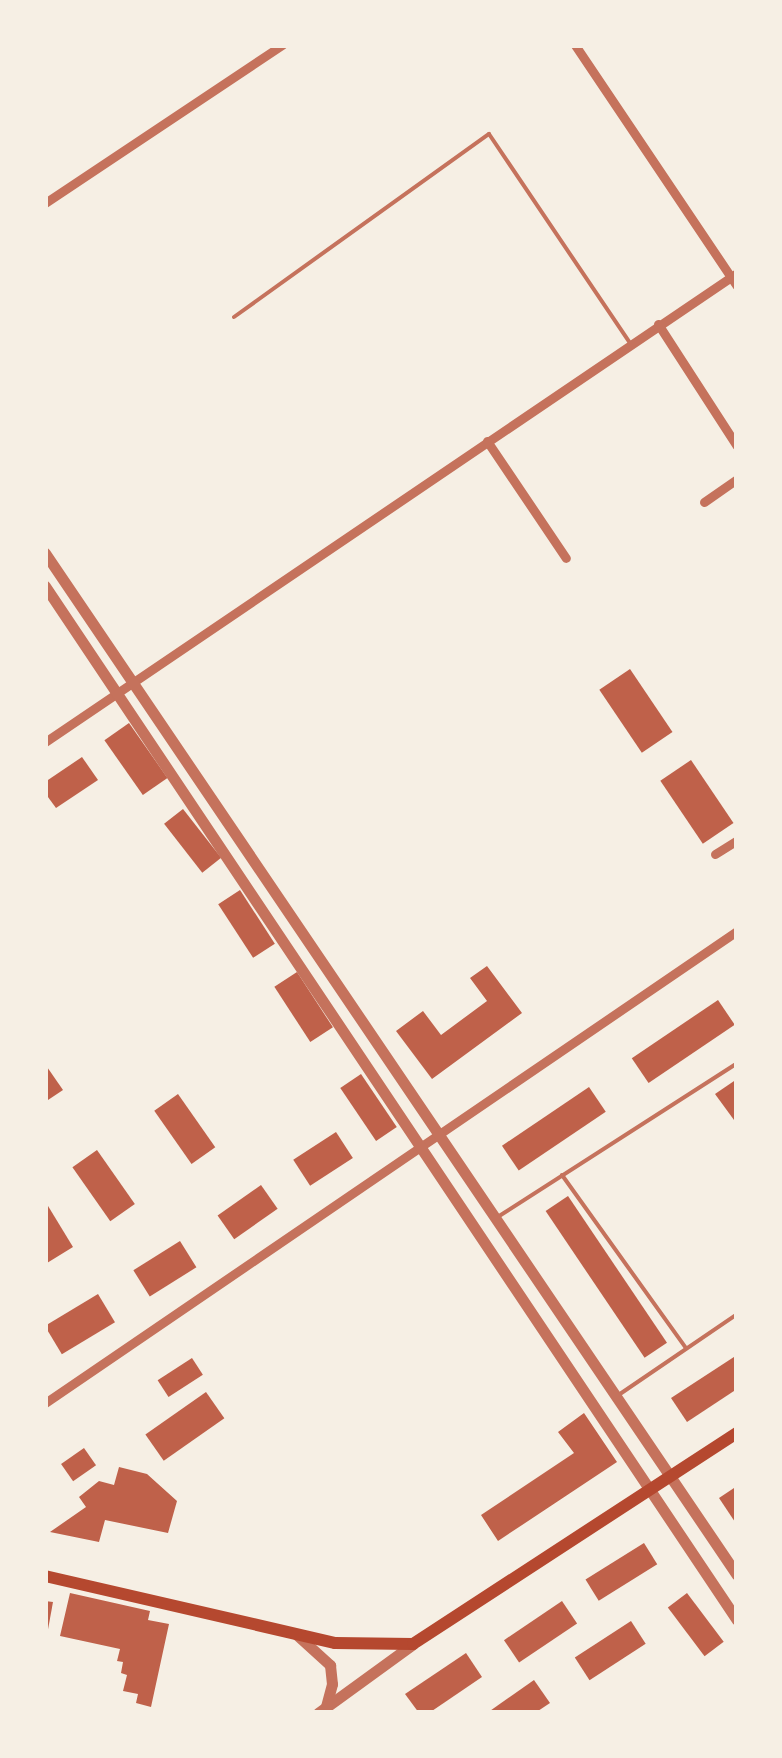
<!DOCTYPE html>
<style>
body{margin:0}
#map{position:relative;width:782px;height:1758px;overflow:hidden;background:#f6efe4;font-family:"Source Sans 3",sans-serif}
div>[style]{position:absolute}
.building>*{inset:0;background:#bf614a;transform-origin:0 0}
.service>*{height:4px;margin:-2px;padding:0 2px;transform-origin:2px;border-radius:2px;background:#c5725c}
.minor>*{height:9px;margin:-4.5px;padding:0 4.5px;transform-origin:4.5px;border-radius:4.5px;background:#c5725c}
.tertiary>*{height:11px;margin:-5.5px;padding:0 5.5px;transform-origin:5.5px;border-radius:5.5px;background:#c5725c}
.secondary>*{height:12px;margin:-6px;padding:0 6px;transform-origin:6px;border-radius:6px;background:#b5482f}
span{translate:-50% -50%;white-space:nowrap;text-align:center;line-height:1.15;-webkit-text-stroke:8px #f6efe4;paint-order:stroke}
.frame{position:absolute;inset:0;border:48px solid #f6efe4;pointer-events:none}
</style>
<div id="map">
<div class="building">
<i style="left:630px;top:669px;width:76px;height:37px;rotate:56deg"></i>
<i style="left:129px;top:723px;width:67px;height:30px;rotate:55deg"></i>
<i style="clip-path:polygon(82px 757px,98px 780px,56px 808px,45px 793px,45px 782px)"></i>
<i style="left:691px;top:760px;width:76px;height:37px;rotate:56deg"></i>
<i style="left:183px;top:809px;width:62px;height:24px;rotate:52deg"></i>
<i style="left:240px;top:890px;width:64px;height:26px;rotate:57deg"></i>
<i style="clip-path:polygon(487px 966px,522px 1013px,432px 1079px,396px 1031px,423px 1011px,441px 1035px,487px 1001px,470px 978px)"></i>
<i style="left:297px;top:972px;width:66px;height:27px;rotate:57deg"></i>
<i style="left:718px;top:1000px;width:30px;height:104px;rotate:56deg"></i>
<i style="clip-path:polygon(45px 1064px,63px 1090px,45px 1102px)"></i>
<i style="left:361px;top:1074px;width:64px;height:25px;rotate:56deg"></i>
<i style="clip-path:polygon(737px 1079px,737px 1118px,734px 1120px,715px 1094px)"></i>
<i style="left:589px;top:1087px;width:30px;height:105px;rotate:56deg"></i>
<i style="left:178px;top:1094px;width:65px;height:29px;rotate:55deg"></i>
<i style="left:336px;top:1132px;width:31px;height:51px;rotate:57deg"></i>
<i style="left:97px;top:1150px;width:66px;height:30px;rotate:55deg"></i>
<i style="left:261px;top:1185px;width:29px;height:53px;rotate:55deg"></i>
<i style="left:568px;top:1196px;width:177px;height:27px;rotate:56deg"></i>
<i style="clip-path:polygon(45px 1201px,73px 1247px,47px 1263px,45px 1259px)"></i>
<i style="left:180px;top:1241px;width:31px;height:55px;rotate:58deg"></i>
<i style="left:98px;top:1294px;width:33px;height:62px;rotate:59deg"></i>
<i style="clip-path:polygon(737px 1355px,737px 1389px,687px 1422px,671px 1398px)"></i>
<i style="left:192px;top:1358px;width:20px;height:41px;rotate:57deg"></i>
<i style="left:206px;top:1392px;width:32px;height:74px;rotate:55deg"></i>
<i style="clip-path:polygon(584px 1413px,617px 1462px,498px 1541px,481px 1515px,574px 1453px,558px 1432px)"></i>
<i style="left:84px;top:1448px;width:21px;height:28px;rotate:55deg"></i>
<i style="clip-path:polygon(119px 1467px,147px 1474px,177px 1501px,168px 1533px,105px 1520px,99px 1542px,50px 1532px,86px 1507px,79px 1497px,99px 1481px,114px 1485px)"></i>
<i style="clip-path:polygon(737px 1486px,737px 1525px,719px 1498px)"></i>
<i style="left:644px;top:1543px;width:25px;height:69px;rotate:58deg"></i>
<i style="clip-path:polygon(70px 1593px,150px 1611px,148px 1620px,169px 1624px,151px 1707px,136px 1703px,138px 1694px,123px 1691px,127px 1675px,121px 1673px,123px 1662px,117px 1661px,120px 1649px,60px 1636px)"></i>
<i style="left:687px;top:1593px;width:61px;height:24px;rotate:53deg"></i>
<i style="clip-path:polygon(45px 1601px,53px 1602px,47px 1635px,45px 1635px)"></i>
<i style="left:562px;top:1601px;width:27px;height:70px;rotate:56deg"></i>
<i style="left:631px;top:1621px;width:27px;height:67px;rotate:57deg"></i>
<i style="clip-path:polygon(466px 1653px,482px 1677px,429px 1713px,419px 1713px,405px 1694px)"></i>
<i style="clip-path:polygon(534px 1680px,550px 1703px,535px 1713px,487px 1713px)"></i>
</div>
<div class="service">
<i style="left:234px;top:317px;width:314px;rotate:-35.7deg"></i>
<i style="left:489px;top:134px;width:252px;rotate:56deg"></i>
<i style="left:562px;top:1175px;width:213px;rotate:54.4deg"></i>
<i style="left:496px;top:1218px;width:287px;rotate:-32.7deg"></i>
<i style="left:617px;top:1396px;width:145px;rotate:-34.3deg"></i>
</div>
<div class="minor">
<i style="left:575px;top:45px;width:290px;rotate:56.1deg"></i>
<i style="left:45px;top:203px;width:285px;rotate:-33.7deg"></i>
<i style="left:658px;top:324px;width:145px;rotate:57.1deg"></i>
<i style="left:487px;top:441px;width:141px;rotate:56deg"></i>
<i style="left:704px;top:502px;width:40px;rotate:-34.9deg"></i>
<i style="left:45px;top:742px;width:836px;rotate:-34.13deg"></i>
<i style="left:715px;top:854px;width:26px;rotate:-32deg"></i>
<i style="left:45px;top:1403px;width:838px;rotate:-34.3deg"></i>
</div>
<div class="tertiary">
<i style="left:45px;top:553px;width:1234px;rotate:55.9deg"></i>
<i style="left:45px;top:586px;width:1244px;rotate:56.21deg"></i>
<i style="left:297px;top:1635px;width:45px;rotate:42.3deg"></i>
<i style="left:330px;top:1665px;width:19px;rotate:84deg"></i>
<i style="left:332px;top:1684px;width:24px;rotate:105deg"></i>
<i style="left:318px;top:1713px;width:117px;rotate:-36deg"></i>
</div>
<div class="secondary">
<i style="left:45px;top:1576px;width:298px;rotate:13deg"></i>
<i style="left:335px;top:1643px;width:78px;rotate:0.7deg"></i>
<i style="left:413px;top:1644px;width:387px;rotate:-33.1deg"></i>
</div>
<div class="frame"></div>
</div>
